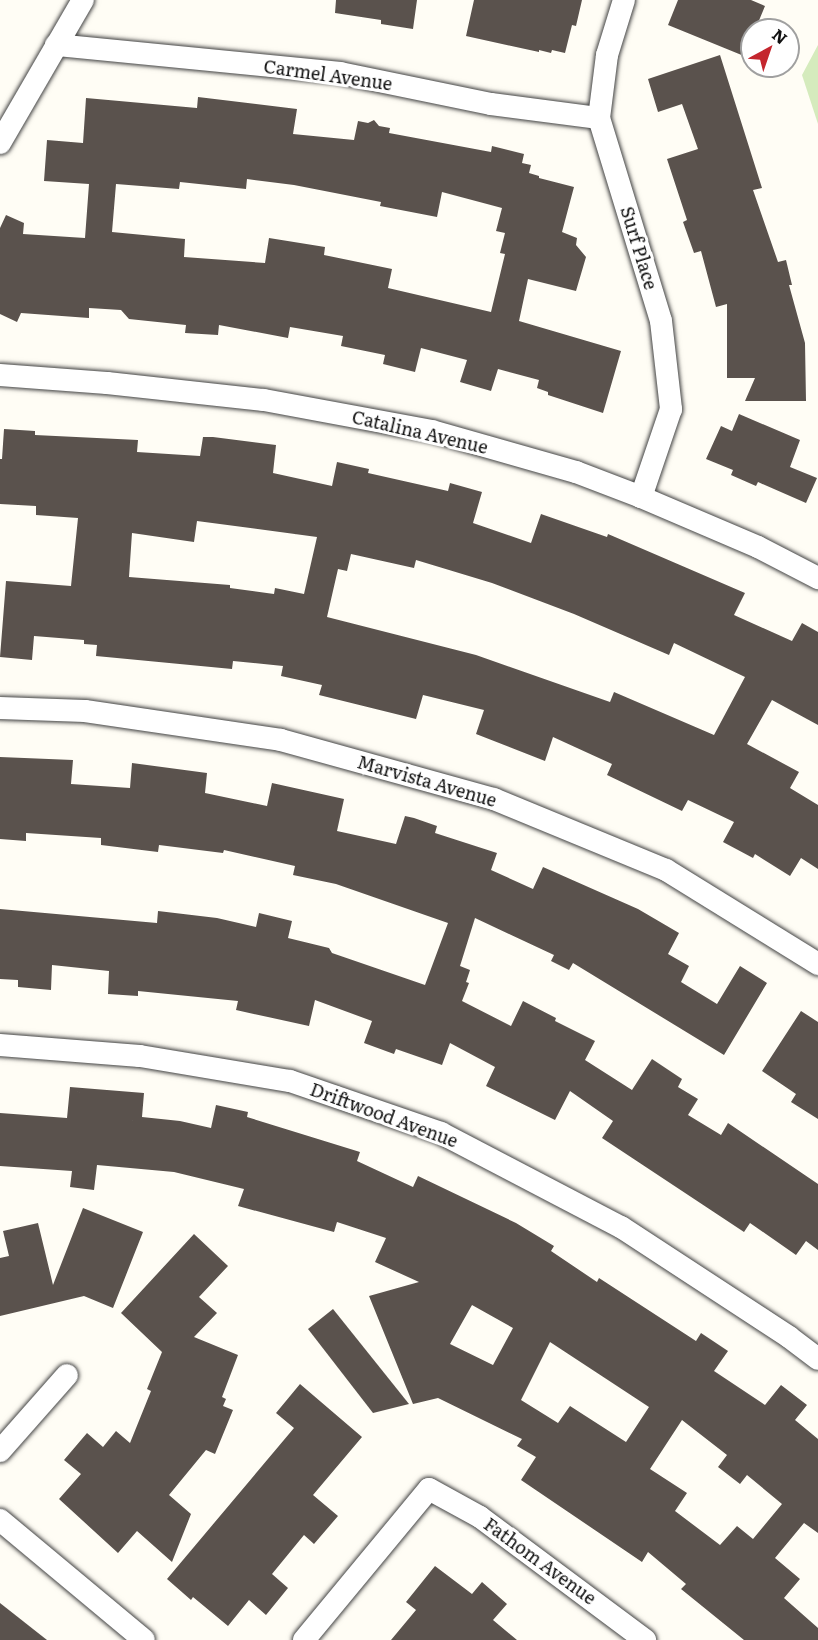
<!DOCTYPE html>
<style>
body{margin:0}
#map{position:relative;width:818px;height:1640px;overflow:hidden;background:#fffdf5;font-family:Literata,serif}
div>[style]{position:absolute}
.green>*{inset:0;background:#d5ebbd}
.building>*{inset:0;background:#5a524d}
.roads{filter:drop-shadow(0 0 2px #444) drop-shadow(0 0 2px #444)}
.street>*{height:22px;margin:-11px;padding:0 11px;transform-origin:11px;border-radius:11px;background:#fff}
span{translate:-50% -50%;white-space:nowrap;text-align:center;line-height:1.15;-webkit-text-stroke:6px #fff;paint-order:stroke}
.street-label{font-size:18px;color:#111}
.north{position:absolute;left:740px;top:18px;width:60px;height:60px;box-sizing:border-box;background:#fff;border:2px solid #a0a0a0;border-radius:50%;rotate:40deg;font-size:16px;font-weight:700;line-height:24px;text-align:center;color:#111}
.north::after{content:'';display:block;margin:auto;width:21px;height:27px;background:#c4262e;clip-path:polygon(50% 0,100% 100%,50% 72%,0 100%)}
</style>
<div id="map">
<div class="green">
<i style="clip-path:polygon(818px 45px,818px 124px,802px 75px)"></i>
</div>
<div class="building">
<i style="clip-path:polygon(336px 0,417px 0,413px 29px,381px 24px,381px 20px,335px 13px)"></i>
<i style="clip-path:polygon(474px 0,582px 0,576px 26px,572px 25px,565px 53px,552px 50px,551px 53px,539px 50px,539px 52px,466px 36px)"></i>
<i style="clip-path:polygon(678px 0,751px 0,765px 6px,755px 30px,752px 30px,744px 56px,668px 25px)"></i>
<i style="clip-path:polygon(720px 55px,762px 188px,753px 190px,778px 262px,786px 260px,792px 285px,789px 285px,805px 343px,806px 401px,745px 401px,755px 378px,727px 378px,727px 304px,716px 307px,701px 251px,694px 253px,683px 222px,687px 220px,667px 159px,698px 149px,682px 104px,658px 112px,648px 79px)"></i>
<i style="clip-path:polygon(evenodd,198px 97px,297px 109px,293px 134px,354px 140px,358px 121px,368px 123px,374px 120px,379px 126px,390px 128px,389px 133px,491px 152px,492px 146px,524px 154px,522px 163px,531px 165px,529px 173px,539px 176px,539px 178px,574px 187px,562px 232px,577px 238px,576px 245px,586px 257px,576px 291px,528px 279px,519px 321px,621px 351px,603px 413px,548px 395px,548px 392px,537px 388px,539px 380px,498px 369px,491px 391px,460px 382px,467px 360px,421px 348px,415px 372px,383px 364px,385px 355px,341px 346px,343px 336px,290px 327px,288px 338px,219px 325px,218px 335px,185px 333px,186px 325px,129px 319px,121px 310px,89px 308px,89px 318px,21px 313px,17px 322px,0 314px,0 228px,6px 215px,24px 223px,23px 234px,85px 238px,89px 184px,44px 181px,47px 140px,83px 143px,86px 98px,197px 108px,198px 97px,247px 179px,294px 185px,381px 202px,380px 206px,437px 217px,442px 192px,502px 208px,496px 231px,505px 233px,500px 253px,505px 254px,491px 312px,388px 288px,392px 269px,324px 255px,325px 247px,269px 238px,265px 263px,184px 257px,185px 239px,112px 232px,116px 184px,179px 189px,180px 182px,246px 189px,247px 179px)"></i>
<i style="clip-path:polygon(739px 414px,800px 440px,790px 467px,817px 478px,806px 503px,758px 482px,756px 486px,731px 475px,733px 470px,706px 459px,721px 426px,732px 431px)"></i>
<i style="clip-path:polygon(evenodd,4px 429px,35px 431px,35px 435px,138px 440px,137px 452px,200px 456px,203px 437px,213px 437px,276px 445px,273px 473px,332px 486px,337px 462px,369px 469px,368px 473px,448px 491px,450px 483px,482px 492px,473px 523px,531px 543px,541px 514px,607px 537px,608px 534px,745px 593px,734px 615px,792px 641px,802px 623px,818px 632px,818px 725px,772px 700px,747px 744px,799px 772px,790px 788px,818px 805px,818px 869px,801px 858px,790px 876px,755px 854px,753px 858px,723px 842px,734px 822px,688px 800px,682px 811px,607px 775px,612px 764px,553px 737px,545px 761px,476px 734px,484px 710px,423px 695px,416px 719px,319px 695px,322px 685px,281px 676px,283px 666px,233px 661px,232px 669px,96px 656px,97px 645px,84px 644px,84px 640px,34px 636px,32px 660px,0 657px,6px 581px,71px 586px,78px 518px,36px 515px,36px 506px,0 504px,0 459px,2px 459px,4px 429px,197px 521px,317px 537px,304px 594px,275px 588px,274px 594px,230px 588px,230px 585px,129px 577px,132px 533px,194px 542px,197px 521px,4px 429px,351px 554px,414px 568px,416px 560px,492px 583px,574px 614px,669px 655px,674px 643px,745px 677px,714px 735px,614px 692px,610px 702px,476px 655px,327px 617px,338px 569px,347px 571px,351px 554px)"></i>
<i style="clip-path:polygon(0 757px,73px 760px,71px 784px,130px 788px,132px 763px,207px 773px,205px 793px,267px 806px,272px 783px,344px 799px,337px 831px,396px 844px,405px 816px,414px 818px,437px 826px,435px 833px,497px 853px,491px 870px,533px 889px,543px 867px,638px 909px,679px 933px,668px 954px,689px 966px,681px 982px,717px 1004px,740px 966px,767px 983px,724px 1055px,573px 963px,569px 970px,551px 961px,554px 955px,475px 918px,460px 966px,470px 970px,466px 982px,469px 983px,462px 1001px,511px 1026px,523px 1001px,556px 1018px,555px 1021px,595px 1041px,585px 1060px,632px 1090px,652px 1059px,682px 1079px,678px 1087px,698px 1099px,688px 1115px,721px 1135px,728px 1123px,818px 1184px,818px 1250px,806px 1241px,796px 1255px,750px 1223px,744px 1232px,602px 1138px,613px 1121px,570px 1091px,555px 1120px,486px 1086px,495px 1067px,450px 1043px,442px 1065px,396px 1049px,394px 1054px,364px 1043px,372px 1021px,315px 1000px,309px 1026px,236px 1010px,238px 1001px,138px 991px,138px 996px,108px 994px,109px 971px,52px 965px,51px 990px,18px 987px,18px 980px,0 979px,0 909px,157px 923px,158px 911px,217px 918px,256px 927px,259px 913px,292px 921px,288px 938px,329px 948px,332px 953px,425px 985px,448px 923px,336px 884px,293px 875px,295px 866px,224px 850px,223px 853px,159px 845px,158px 852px,101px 845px,101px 838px,26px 833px,26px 841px,0 839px)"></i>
<i style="clip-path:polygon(801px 1011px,818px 1022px,818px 1119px,791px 1102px,796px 1094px,762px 1071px)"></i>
<i style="clip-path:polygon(evenodd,70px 1087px,144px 1093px,142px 1117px,180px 1121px,211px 1128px,216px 1105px,248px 1112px,247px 1117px,360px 1152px,357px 1161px,413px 1187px,418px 1176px,516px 1223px,554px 1246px,551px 1251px,597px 1282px,599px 1278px,696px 1341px,701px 1333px,728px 1351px,714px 1371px,765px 1405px,781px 1385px,807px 1405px,795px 1420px,818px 1439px,818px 1533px,804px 1523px,775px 1558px,800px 1579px,784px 1598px,818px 1628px,818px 1640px,744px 1640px,681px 1589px,686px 1584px,648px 1552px,642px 1562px,521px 1480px,536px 1457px,517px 1446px,522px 1439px,438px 1398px,413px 1404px,369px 1296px,419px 1282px,375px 1262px,386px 1238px,337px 1222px,334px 1232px,238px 1206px,244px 1189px,174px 1172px,97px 1165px,94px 1190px,70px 1187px,72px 1171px,0 1166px,0 1113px,67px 1118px,70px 1087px,472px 1305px,513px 1328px,493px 1365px,450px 1344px,472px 1305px,70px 1087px,550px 1342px,649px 1407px,626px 1442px,570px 1406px,558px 1423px,521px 1400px,550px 1342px,70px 1087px,682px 1420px,727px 1455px,718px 1467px,740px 1484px,747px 1475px,782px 1504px,753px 1539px,737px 1526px,720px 1545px,675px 1511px,687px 1493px,650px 1469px,682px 1420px)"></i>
<i style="clip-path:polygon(83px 1208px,143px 1232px,113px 1308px,84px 1296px,0 1316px,0 1258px,9px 1256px,3px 1231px,38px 1223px,53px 1285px)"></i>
<i style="clip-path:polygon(194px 1234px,228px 1266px,199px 1297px,217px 1313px,194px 1337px,238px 1355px,222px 1397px,226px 1399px,223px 1406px,233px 1410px,215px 1454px,206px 1450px,169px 1495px,191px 1514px,172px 1562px,137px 1531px,118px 1553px,59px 1499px,81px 1474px,64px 1460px,87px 1433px,103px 1447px,116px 1431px,130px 1443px,151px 1391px,147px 1389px,162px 1352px,121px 1313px)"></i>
<i style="clip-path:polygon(333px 1309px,409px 1404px,373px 1413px,308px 1329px)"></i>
<i style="clip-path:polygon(300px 1384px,362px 1437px,313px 1495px,338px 1516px,314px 1544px,304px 1535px,272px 1574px,288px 1588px,266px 1615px,249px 1600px,228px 1626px,193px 1597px,191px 1600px,167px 1579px,294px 1428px,276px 1413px)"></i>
<i style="clip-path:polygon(435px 1566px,472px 1594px,482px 1582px,507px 1604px,493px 1620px,517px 1640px,391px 1640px,416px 1610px,406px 1602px)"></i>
<i style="clip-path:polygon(0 1603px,47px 1640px,0 1640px)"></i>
</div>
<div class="roads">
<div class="street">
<i style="left:624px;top:0;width:58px;rotate:107.2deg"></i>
<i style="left:607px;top:55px;width:64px;rotate:97.2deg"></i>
<i style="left:599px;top:118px;width:212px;rotate:73deg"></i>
<i style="left:661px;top:321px;width:89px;rotate:83.5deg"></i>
<i style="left:671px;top:409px;width:93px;rotate:108.8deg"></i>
<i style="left:56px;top:45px;width:285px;rotate:5.6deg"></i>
<i style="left:340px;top:73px;width:154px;rotate:11.6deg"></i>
<i style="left:491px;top:104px;width:109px;rotate:7.4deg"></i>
<i style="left:0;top:143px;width:165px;rotate:-59.9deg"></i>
<i style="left:0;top:375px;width:107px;rotate:4.3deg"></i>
<i style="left:107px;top:383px;width:158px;rotate:6.2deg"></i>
<i style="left:264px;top:400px;width:171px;rotate:10.5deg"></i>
<i style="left:432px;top:431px;width:150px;rotate:15.9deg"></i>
<i style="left:576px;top:472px;width:70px;rotate:21deg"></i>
<i style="left:641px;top:497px;width:127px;rotate:23.1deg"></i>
<i style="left:758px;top:547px;width:68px;rotate:27.3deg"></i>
<i style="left:0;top:708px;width:85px;rotate:2deg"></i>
<i style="left:85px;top:711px;width:198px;rotate:8.4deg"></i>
<i style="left:281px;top:740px;width:221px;rotate:15.5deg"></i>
<i style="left:494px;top:799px;width:186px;rotate:22.4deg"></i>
<i style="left:666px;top:870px;width:179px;rotate:31.7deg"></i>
<i style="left:0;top:1045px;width:140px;rotate:4.5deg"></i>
<i style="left:140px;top:1056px;width:152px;rotate:9.5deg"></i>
<i style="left:290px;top:1081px;width:160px;rotate:19deg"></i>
<i style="left:441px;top:1133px;width:203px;rotate:27.6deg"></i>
<i style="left:621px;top:1227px;width:201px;rotate:33.2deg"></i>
<i style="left:789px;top:1337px;width:36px;rotate:37deg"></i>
<i style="left:0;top:1451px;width:101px;rotate:-48.6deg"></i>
<i style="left:0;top:1520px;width:187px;rotate:39.8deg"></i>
<i style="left:304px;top:1640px;width:196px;rotate:-50.4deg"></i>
<i style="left:429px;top:1489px;width:58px;rotate:28.8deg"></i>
<i style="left:480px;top:1517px;width:206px;rotate:36.7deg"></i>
</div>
</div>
<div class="street-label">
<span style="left:328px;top:75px;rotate:8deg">Carmel Avenue</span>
<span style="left:639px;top:248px;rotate:73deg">Surf Place</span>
<span style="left:420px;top:432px;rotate:13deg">Catalina Avenue</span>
<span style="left:427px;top:781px;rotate:16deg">Marvista Avenue</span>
<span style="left:384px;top:1115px;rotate:20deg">Driftwood Avenue</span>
<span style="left:540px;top:1561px;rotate:36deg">Fathom Avenue</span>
</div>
<div class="north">N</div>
</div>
